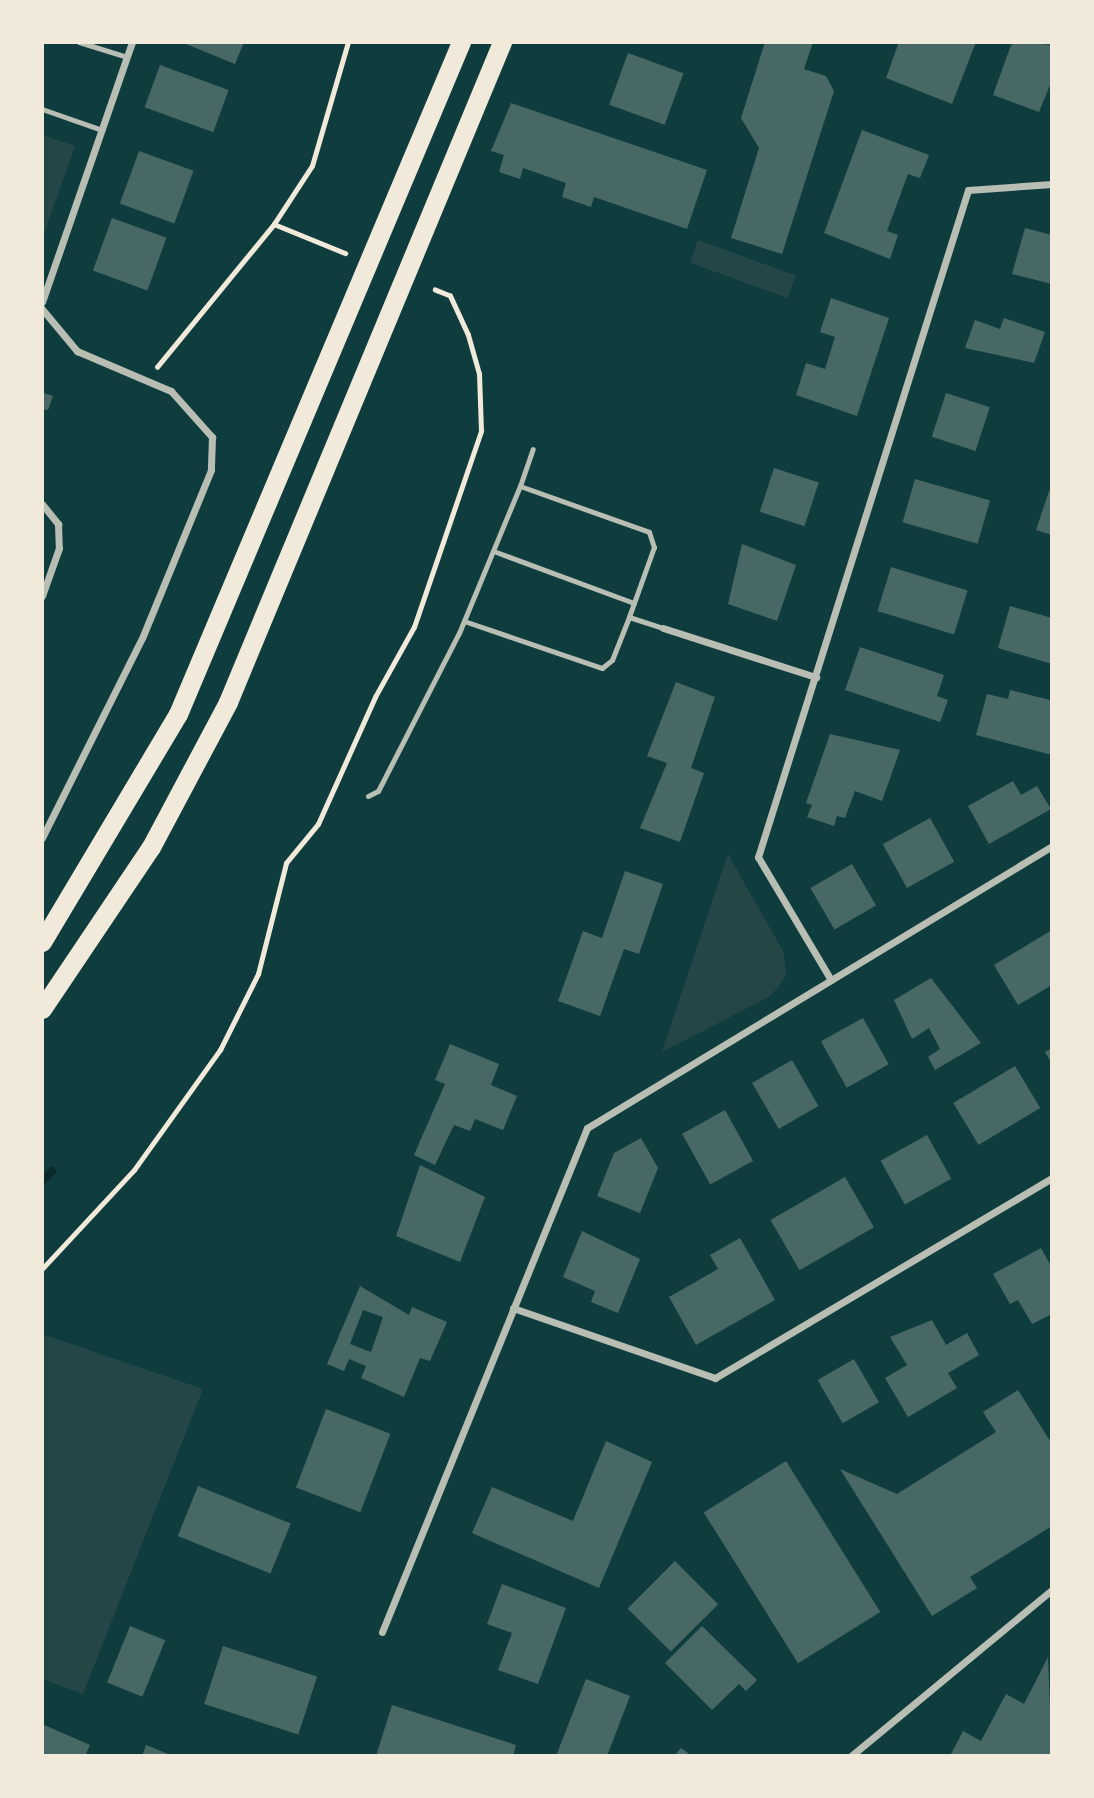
<!DOCTYPE html>
<style>
body{margin:0}
#map{position:relative;width:1094px;height:1798px;overflow:hidden;background:#0f3d3e;font-family:"DM Sans",sans-serif}
div>[style]{position:absolute}
.green>*{inset:0;background:#244646;transform-origin:0 0}
.stream>*{height:8px;margin:-4px;padding:0 4px;transform-origin:4px;border-radius:4px;background:#0a2a2b}
.building>*{inset:0;background:#486865;transform-origin:0 0}
.path>*{height:4.5px;margin:-2.25px;padding:0 2.25px;transform-origin:2.25px;border-radius:2.25px;background:#f1e9da}
.service>*{height:5px;margin:-2.5px;padding:0 2.5px;transform-origin:2.5px;border-radius:2.5px;background:#b8beb3}
.minor>*{height:7px;margin:-3.5px;padding:0 3.5px;transform-origin:3.5px;border-radius:3.5px;background:#b8beb3}
.trunk>*{height:19px;margin:-9.5px;padding:0 9.5px;transform-origin:9.5px;border-radius:9.5px;background:#f1e9da}
span{translate:-50% -50%;white-space:nowrap;text-align:center;line-height:1.15;-webkit-text-stroke:5px #f1e9da;paint-order:stroke}
.frame{position:absolute;inset:0;border:44px solid #f1e9da;pointer-events:none}
</style>
<div id="map">
<div class="green">
<i style="clip-path:polygon(42px 135px,75px 146px,42px 239px)"></i>
<i style="left:698px;top:240px;width:104px;height:24px;rotate:20deg"></i>
<i style="clip-path:polygon(728px 854px,784px 953px,786px 976px,771px 996px,662px 1052px)"></i>
<i style="clip-path:polygon(42px 1334px,203px 1389px,83px 1694px,42px 1679px)"></i>
</div>
<div class="stream">
<i style="left:42px;top:1181px;width:14px;rotate:-45deg"></i>
</div>
<div class="building">
<i style="clip-path:polygon(181px 42px,244px 42px,235px 64px)"></i>
<i style="clip-path:polygon(765px 42px,813px 42px,804px 69px,826px 76px,834px 91px,782px 254px,731px 238px,759px 148px,741px 118px)"></i>
<i style="clip-path:polygon(899px 42px,976px 42px,952px 104px,886px 78px)"></i>
<i style="clip-path:polygon(1020px 42px,1052px 45px,1052px 80px,1039px 112px,993px 95px,1011px 45px)"></i>
<i style="left:628px;top:53px;width:59px;height:55px;rotate:20deg"></i>
<i style="left:160px;top:65px;width:73px;height:45px;rotate:20deg"></i>
<i style="clip-path:polygon(511px 103px,707px 170px,687px 229px,594px 197px,591px 207px,562px 197px,566px 183px,523px 168px,520px 179px,499px 172px,504px 155px,491px 151px)"></i>
<i style="clip-path:polygon(862px 130px,929px 155px,920px 178px,908px 174px,887px 231px,898px 235px,890px 259px,824px 233px)"></i>
<i style="left:139px;top:151px;width:58px;height:56px;rotate:20deg"></i>
<i style="left:112px;top:218px;width:58px;height:56px;rotate:20deg"></i>
<i style="clip-path:polygon(1025px 228px,1052px 235px,1052px 284px,1012px 274px)"></i>
<i style="clip-path:polygon(831px 298px,889px 318px,857px 416px,796px 395px,806px 363px,825px 369px,835px 337px,820px 332px)"></i>
<i style="clip-path:polygon(1004px 318px,1045px 332px,1034px 363px,965px 348px,975px 320px,1000px 329px)"></i>
<i style="clip-path:polygon(44px 393px,53px 396px,48px 410px,42px 409px)"></i>
<i style="left:946px;top:393px;width:46px;height:46px;rotate:18deg"></i>
<i style="left:774px;top:468px;width:47px;height:46px;rotate:18deg"></i>
<i style="left:915px;top:479px;width:78px;height:45px;rotate:16deg"></i>
<i style="clip-path:polygon(1049px 491px,1052px 492px,1052px 535px,1036px 530px)"></i>
<i style="clip-path:polygon(742px 544px,796px 565px,777px 621px,728px 604px)"></i>
<i style="left:891px;top:567px;width:80px;height:46px;rotate:17deg"></i>
<i style="clip-path:polygon(1010px 606px,1052px 618px,1052px 664px,998px 648px)"></i>
<i style="clip-path:polygon(860px 647px,944px 675px,937px 696px,948px 700px,940px 722px,845px 690px)"></i>
<i style="clip-path:polygon(676px 682px,715px 697px,691px 768px,704px 773px,680px 842px,640px 828px,667px 763px,647px 756px)"></i>
<i style="clip-path:polygon(1010px 690px,1050px 700px,1052px 755px,976px 735px,987px 694px,1008px 699px)"></i>
<i style="clip-path:polygon(830px 734px,900px 750px,882px 801px,855px 791px,845px 818px,837px 816px,834px 826px,807px 817px,812px 805px,806px 803px)"></i>
<i style="clip-path:polygon(1013px 781px,1021px 795px,1037px 786px,1051px 809px,989px 844px,968px 806px)"></i>
<i style="left:930px;top:818px;width:50px;height:54px;rotate:61deg"></i>
<i style="left:852px;top:864px;width:48px;height:48px;rotate:60deg"></i>
<i style="clip-path:polygon(625px 871px,663px 884px,639px 954px,624px 949px,600px 1016px,558px 1001px,583px 931px,602px 938px)"></i>
<i style="clip-path:polygon(1052px 930px,1052px 985px,1018px 1005px,994px 965px)"></i>
<i style="clip-path:polygon(931px 978px,981px 1043px,935px 1070px,928px 1057px,940px 1049px,929px 1028px,912px 1039px,894px 1000px)"></i>
<i style="left:863px;top:1018px;width:53px;height:48px;rotate:61deg"></i>
<i style="clip-path:polygon(450px 1044px,499px 1064px,491px 1085px,517px 1096px,503px 1130px,475px 1119px,470px 1131px,454px 1125px,435px 1165px,414px 1155px,445px 1084px,435px 1080px)"></i>
<i style="clip-path:polygon(1052px 1048px,1052px 1064px,1045px 1052px)"></i>
<i style="left:792px;top:1060px;width:53px;height:46px;rotate:60deg"></i>
<i style="left:1015px;top:1066px;width:49px;height:72px;rotate:59deg"></i>
<i style="left:725px;top:1110px;width:58px;height:49px;rotate:61deg"></i>
<i style="left:927px;top:1135px;width:50px;height:53px;rotate:61deg"></i>
<i style="clip-path:polygon(641px 1138px,658px 1168px,640px 1213px,597px 1196px,614px 1153px)"></i>
<i style="clip-path:polygon(420px 1165px,485px 1197px,460px 1262px,396px 1236px)"></i>
<i style="left:845px;top:1177px;width:58px;height:86px;rotate:60deg"></i>
<i style="clip-path:polygon(582px 1231px,640px 1259px,618px 1313px,591px 1302px,595px 1291px,563px 1277px)"></i>
<i style="clip-path:polygon(740px 1238px,775px 1300px,696px 1345px,669px 1297px,718px 1269px,710px 1255px)"></i>
<i style="clip-path:polygon(1041px 1248px,1052px 1268px,1052px 1314px,1032px 1324px,1018px 1300px,1010px 1304px,993px 1274px)"></i>
<i style="clip-path:polygon(evenodd,360px 1286px,409px 1315px,412px 1307px,447px 1322px,430px 1361px,420px 1358px,404px 1397px,361px 1378px,366px 1366px,349px 1359px,344px 1371px,327px 1364px,360px 1286px,363px 1310px,383px 1317px,371px 1352px,350px 1344px,363px 1310px)"></i>
<i style="clip-path:polygon(932px 1320px,946px 1345px,967px 1333px,979px 1355px,948px 1373px,957px 1388px,908px 1417px,885px 1378px,907px 1365px,890px 1337px)"></i>
<i style="left:854px;top:1359px;width:50px;height:42px;rotate:60deg"></i>
<i style="clip-path:polygon(1018px 1390px,1052px 1444px,1052px 1526px,970px 1577px,977px 1588px,932px 1616px,840px 1469px,897px 1494px,996px 1432px,983px 1412px)"></i>
<i style="left:326px;top:1409px;width:69px;height:84px;rotate:21deg"></i>
<i style="clip-path:polygon(606px 1441px,652px 1462px,599px 1588px,472px 1533px,492px 1487px,573px 1521px)"></i>
<i style="left:786px;top:1461px;width:178px;height:97px;rotate:58deg"></i>
<i style="left:198px;top:1486px;width:100px;height:54px;rotate:22deg"></i>
<i style="left:675px;top:1561px;width:61px;height:67px;rotate:45deg"></i>
<i style="clip-path:polygon(502px 1584px,566px 1608px,538px 1684px,498px 1670px,512px 1633px,487px 1624px)"></i>
<i style="left:130px;top:1626px;width:38px;height:61px;rotate:22deg"></i>
<i style="clip-path:polygon(702px 1626px,757px 1680px,746px 1691px,739px 1684px,712px 1710px,665px 1663px)"></i>
<i style="left:223px;top:1646px;width:99px;height:61px;rotate:18deg"></i>
<i style="clip-path:polygon(1048px 1657px,1052px 1756px,950px 1756px,963px 1731px,981px 1741px,1006px 1694px,1024px 1704px)"></i>
<i style="clip-path:polygon(586px 1679px,630px 1696px,607px 1756px,556px 1756px)"></i>
<i style="clip-path:polygon(392px 1705px,516px 1745px,513px 1756px,376px 1756px)"></i>
<i style="clip-path:polygon(42px 1724px,90px 1745px,85px 1756px,42px 1756px)"></i>
<i style="clip-path:polygon(146px 1745px,173px 1756px,142px 1756px)"></i>
<i style="clip-path:polygon(681px 1748px,692px 1756px,674px 1756px)"></i>
</div>
<div class="path">
<i style="left:274px;top:224px;width:69px;rotate:-56.8deg"></i>
<i style="left:312px;top:166px;width:129px;rotate:-73.8deg"></i>
<i style="left:157px;top:367px;width:185px;rotate:-50.7deg"></i>
<i style="left:274px;top:224px;width:77px;rotate:22.2deg"></i>
<i style="left:42px;top:1269px;width:135px;rotate:-47.1deg"></i>
<i style="left:134px;top:1170px;width:148px;rotate:-54.4deg"></i>
<i style="left:220px;top:1050px;width:85px;rotate:-63.4deg"></i>
<i style="left:258px;top:974px;width:114px;rotate:-75.8deg"></i>
<i style="left:286px;top:863px;width:50px;rotate:-50.6deg"></i>
<i style="left:318px;top:824px;width:139px;rotate:-65.8deg"></i>
<i style="left:375px;top:697px;width:80px;rotate:-60.9deg"></i>
<i style="left:414px;top:627px;width:207px;rotate:-71.1deg"></i>
<i style="left:481px;top:431px;width:57px;rotate:-92deg"></i>
<i style="left:479px;top:374px;width:41px;rotate:-105.8deg"></i>
<i style="left:468px;top:335px;width:43px;rotate:-114.8deg"></i>
<i style="left:450px;top:296px;width:16px;rotate:-158deg"></i>
</div>
<div class="service">
<i style="left:79px;top:42px;width:50px;rotate:17.4deg"></i>
<i style="left:42px;top:109px;width:64px;rotate:19.3deg"></i>
<i style="left:520px;top:486px;width:39px;rotate:-71deg"></i>
<i style="left:496px;top:552px;width:147px;rotate:20.3deg"></i>
<i style="left:464px;top:621px;width:146px;rotate:18.8deg"></i>
<i style="left:602px;top:668px;width:13px;rotate:-39deg"></i>
<i style="left:612px;top:660px;width:46px;rotate:-68.4deg"></i>
<i style="left:368px;top:796px;width:11px;rotate:-27deg"></i>
<i style="left:378px;top:791px;width:178px;rotate:-62.9deg"></i>
<i style="left:459px;top:633px;width:159px;rotate:-67.5deg"></i>
<i style="left:520px;top:486px;width:137px;rotate:19.6deg"></i>
<i style="left:649px;top:532px;width:16px;rotate:72deg"></i>
<i style="left:654px;top:547px;width:74px;rotate:109.7deg"></i>
<i style="left:629px;top:617px;width:36px;rotate:18deg"></i>
</div>
<div class="minor">
<i style="left:42px;top:302px;width:275px;rotate:-70.9deg"></i>
<i style="left:42px;top:309px;width:55px;rotate:50.2deg"></i>
<i style="left:77px;top:351px;width:102px;rotate:23.1deg"></i>
<i style="left:171px;top:391px;width:62px;rotate:48.3deg"></i>
<i style="left:212px;top:437px;width:33px;rotate:92deg"></i>
<i style="left:211px;top:470px;width:179px;rotate:112.3deg"></i>
<i style="left:143px;top:636px;width:226px;rotate:116.6deg"></i>
<i style="left:42px;top:504px;width:26px;rotate:51deg"></i>
<i style="left:58px;top:524px;width:24px;rotate:88deg"></i>
<i style="left:59px;top:548px;width:51px;rotate:109.5deg"></i>
<i style="left:663px;top:628px;width:161px;rotate:17.8deg"></i>
<i style="left:831px;top:980px;width:143px;rotate:-120.7deg"></i>
<i style="left:758px;top:857px;width:699px;rotate:-72.52deg"></i>
<i style="left:968px;top:190px;width:84px;rotate:-4.1deg"></i>
<i style="left:513px;top:1308px;width:214px;rotate:19.1deg"></i>
<i style="left:715px;top:1378px;width:392px;rotate:-30.7deg"></i>
<i style="left:382px;top:1632px;width:544px;rotate:-67.87deg"></i>
<i style="left:587px;top:1128px;width:544px;rotate:-31.23deg"></i>
<i style="left:851px;top:1756px;width:261px;rotate:-39.6deg"></i>
</div>
<div class="trunk">
<i style="left:42px;top:942px;width:265px;rotate:-59.2deg"></i>
<i style="left:178px;top:714px;width:729px;rotate:-67.16deg"></i>
<i style="left:42px;top:1009px;width:195px;rotate:-56.1deg"></i>
<i style="left:151px;top:847px;width:164px;rotate:-62deg"></i>
<i style="left:228px;top:702px;width:715px;rotate:-67.45deg"></i>
</div>
<div class="frame"></div>
</div>
